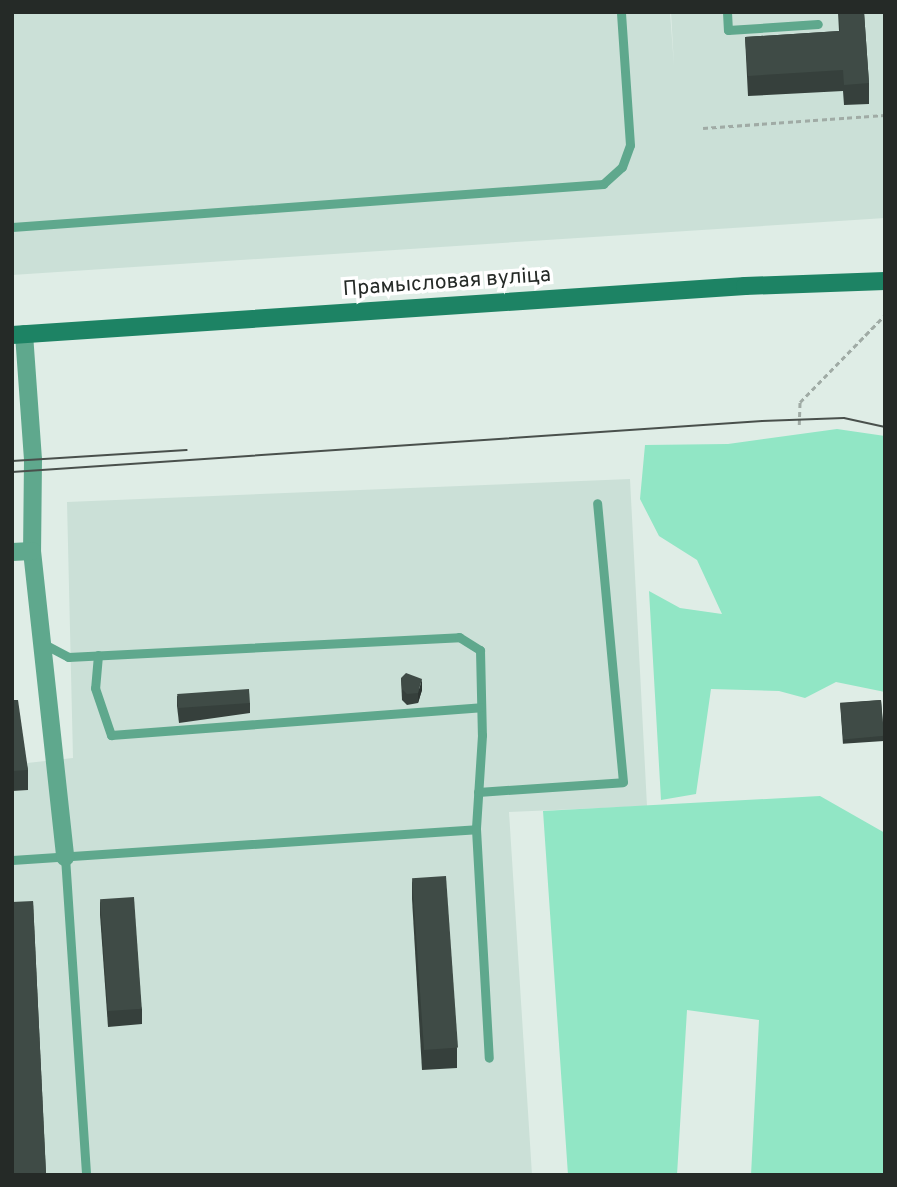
<!DOCTYPE html>
<meta charset="utf-8">
<style>
body{margin:0}
#map{position:relative;width:897px;height:1187px;overflow:hidden;background:#dfede6;font-family:Overpass,sans-serif}
div>[style]{position:absolute}
.built>*{inset:0;background:#cbe0d7}
.green>*{inset:0;background:#91e6c5}
.path>*{height:2.5px;margin-top:-1.25px;transform-origin:0;background:repeating-linear-gradient(90deg,#a0aba5 0 5px,transparent 0 8.5px)}
.service>*{height:9px;margin:-4.5px;padding:0 4.5px;transform-origin:4.5px;border-radius:4.5px;background:#5fa88d}
.minor>*{height:18px;margin:-9px;padding:0 9px;transform-origin:9px;border-radius:9px;background:#5fa88d}
.secondary>*{height:18px;margin:-9px;padding:0 9px;transform-origin:9px;border-radius:9px;background:#1d8364}
.tram>*{height:2px;margin:-1px;padding:0 1px;transform-origin:1px;border-radius:1px;background:#49504c}
.wall>*{inset:0;background:#36403c;transform-origin:0 0}
.shaded-wall>*{inset:0;background:#2c3431}
.building>*{inset:0;background:#3f4b46;transform-origin:0 0}
span{translate:-50% -50%;white-space:nowrap;text-align:center;line-height:1.15;-webkit-text-stroke:7px #fff;paint-order:stroke}
.street-label{font-size:21px;color:#252a27}
.frame{position:absolute;inset:0;border:14px solid #252a27;pointer-events:none}
</style>
<div id="map">
<div class="built">
<i style="clip-path:polygon(12px 12px,670px 12px,674px 66px,671px 12px,885px 12px,885px 218px,12px 275px)"></i>
<i style="clip-path:polygon(630px 479px,647px 806px,509px 812px,532px 1175px,12px 1175px,12px 735px,19px 735px,27px 763px,73px 758px,67px 502px)"></i>
</div>
<div class="green">
<i style="clip-path:polygon(837px 429px,885px 436px,885px 692px,836px 682px,805px 698px,779px 691px,711px 689px,696px 794px,661px 800px,649px 591px,680px 608px,722px 614px,697px 560px,659px 536px,640px 499px,645px 445px,728px 444px)"></i>
<i style="clip-path:polygon(820px 796px,885px 833px,885px 1175px,751px 1175px,759px 1020px,687px 1010px,677px 1175px,568px 1175px,543px 811px)"></i>
</div>
<div class="path">
<i style="left:703px;top:128px;width:182px;rotate:-4.1deg"></i>
<i style="left:799px;top:425px;width:23px;rotate:-88deg"></i>
<i style="left:800px;top:402px;width:122px;rotate:-45.7deg"></i>
</div>
<div class="service">
<i style="left:727px;top:12px;width:18px;rotate:87deg"></i>
<i style="left:728px;top:30px;width:90px;rotate:-3.8deg"></i>
<i style="left:12px;top:227px;width:593px;rotate:-4.16deg"></i>
<i style="left:603px;top:184px;width:25px;rotate:-42deg"></i>
<i style="left:622px;top:167px;width:23px;rotate:-70deg"></i>
<i style="left:630px;top:145px;width:133px;rotate:-93.9deg"></i>
<i style="left:42px;top:643px;width:30px;rotate:28deg"></i>
<i style="left:68px;top:657px;width:392px;rotate:-2.9deg"></i>
<i style="left:459px;top:637px;width:25px;rotate:32deg"></i>
<i style="left:480px;top:650px;width:85px;rotate:88.7deg"></i>
<i style="left:482px;top:735px;width:94px;rotate:93.7deg"></i>
<i style="left:98px;top:655px;width:33px;rotate:95deg"></i>
<i style="left:95px;top:688px;width:50px;rotate:71.2deg"></i>
<i style="left:111px;top:735px;width:371px;rotate:-4.3deg"></i>
<i style="left:478px;top:792px;width:145px;rotate:-3.9deg"></i>
<i style="left:623px;top:782px;width:280px;rotate:-95.3deg"></i>
<i style="left:65px;top:857px;width:319px;rotate:86.2deg"></i>
<i style="left:12px;top:860px;width:465px;rotate:-3.8deg"></i>
<i style="left:476px;top:829px;width:229px;rotate:86.8deg"></i>
</div>
<div class="minor">
<i style="left:24px;top:334px;width:126px;rotate:85.9deg"></i>
<i style="left:33px;top:460px;width:91px;rotate:90.6deg"></i>
<i style="left:32px;top:551px;width:308px;rotate:83.8deg"></i>
<i style="left:12px;top:552px;width:20px;rotate:-3deg"></i>
</div>
<div class="secondary">
<i style="left:12px;top:335px;width:735px;rotate:-3.82deg"></i>
<i style="left:745px;top:286px;width:140px;rotate:-2deg"></i>
</div>
<div class="tram">
<i style="left:12px;top:461px;width:175px;rotate:-3.6deg"></i>
<i style="left:12px;top:472px;width:752px;rotate:-3.89deg"></i>
<i style="left:762px;top:421px;width:82px;rotate:-2.1deg"></i>
<i style="left:844px;top:418px;width:42px;rotate:12.4deg"></i>
</div>
<div class="wall">
<i style="clip-path:polygon(838px 12px,864px 12px,869px 83px,869px 104px,844px 105px,843px 91px,748px 96px,745px 37px,839px 31px)"></i>
<i style="clip-path:polygon(401px 678px,422px 690px,418px 703px,407px 705px,402px 700px)"></i>
<i style="clip-path:polygon(177px 696px,250px 703px,250px 713px,179px 723px,177px 706px)"></i>
<i style="clip-path:polygon(12px 700px,28px 770px,28px 790px,12px 791px)"></i>
<i style="left:881px;top:700px;width:41px;height:41px;rotate:86deg"></i>
<i style="clip-path:polygon(412px 879px,457px 1048px,457px 1068px,422px 1070px,412px 899px)"></i>
<i style="clip-path:polygon(100px 900px,142px 1009px,142px 1024px,108px 1027px,100px 915px)"></i>
<i style="clip-path:polygon(33px 901px,46px 1175px,12px 1175px)"></i>
</div>
<div class="shaded-wall">
<i style="clip-path:polygon(422px 679px,422px 690px,418px 703px,418px 693px)"></i>
</div>
<div class="building">
<i style="clip-path:polygon(839px 12px,864px 12px,869px 83px,844px 85px,843px 70px,748px 76px,745px 37px,840px 31px)"></i>
<i style="clip-path:polygon(406px 673px,422px 679px,418px 693px,407px 694px,402px 689px,401px 678px)"></i>
<i style="left:249px;top:689px;width:14px;height:72px;rotate:86deg"></i>
<i style="clip-path:polygon(12px 700px,18px 700px,28px 770px,12px 771px)"></i>
<i style="left:881px;top:700px;width:36px;height:41px;rotate:85deg"></i>
<i style="left:446px;top:876px;width:172px;height:34px;rotate:86deg"></i>
<i style="left:134px;top:897px;width:112px;height:34px;rotate:86deg"></i>
<i style="clip-path:polygon(33px 901px,46px 1173px,12px 1174px,12px 902px)"></i>
</div>
<div class="street-label">
<span style="left:447px;top:283px;rotate:-4deg">Прамысловая вуліца</span>
</div>
<div class="frame"></div>
</div>
